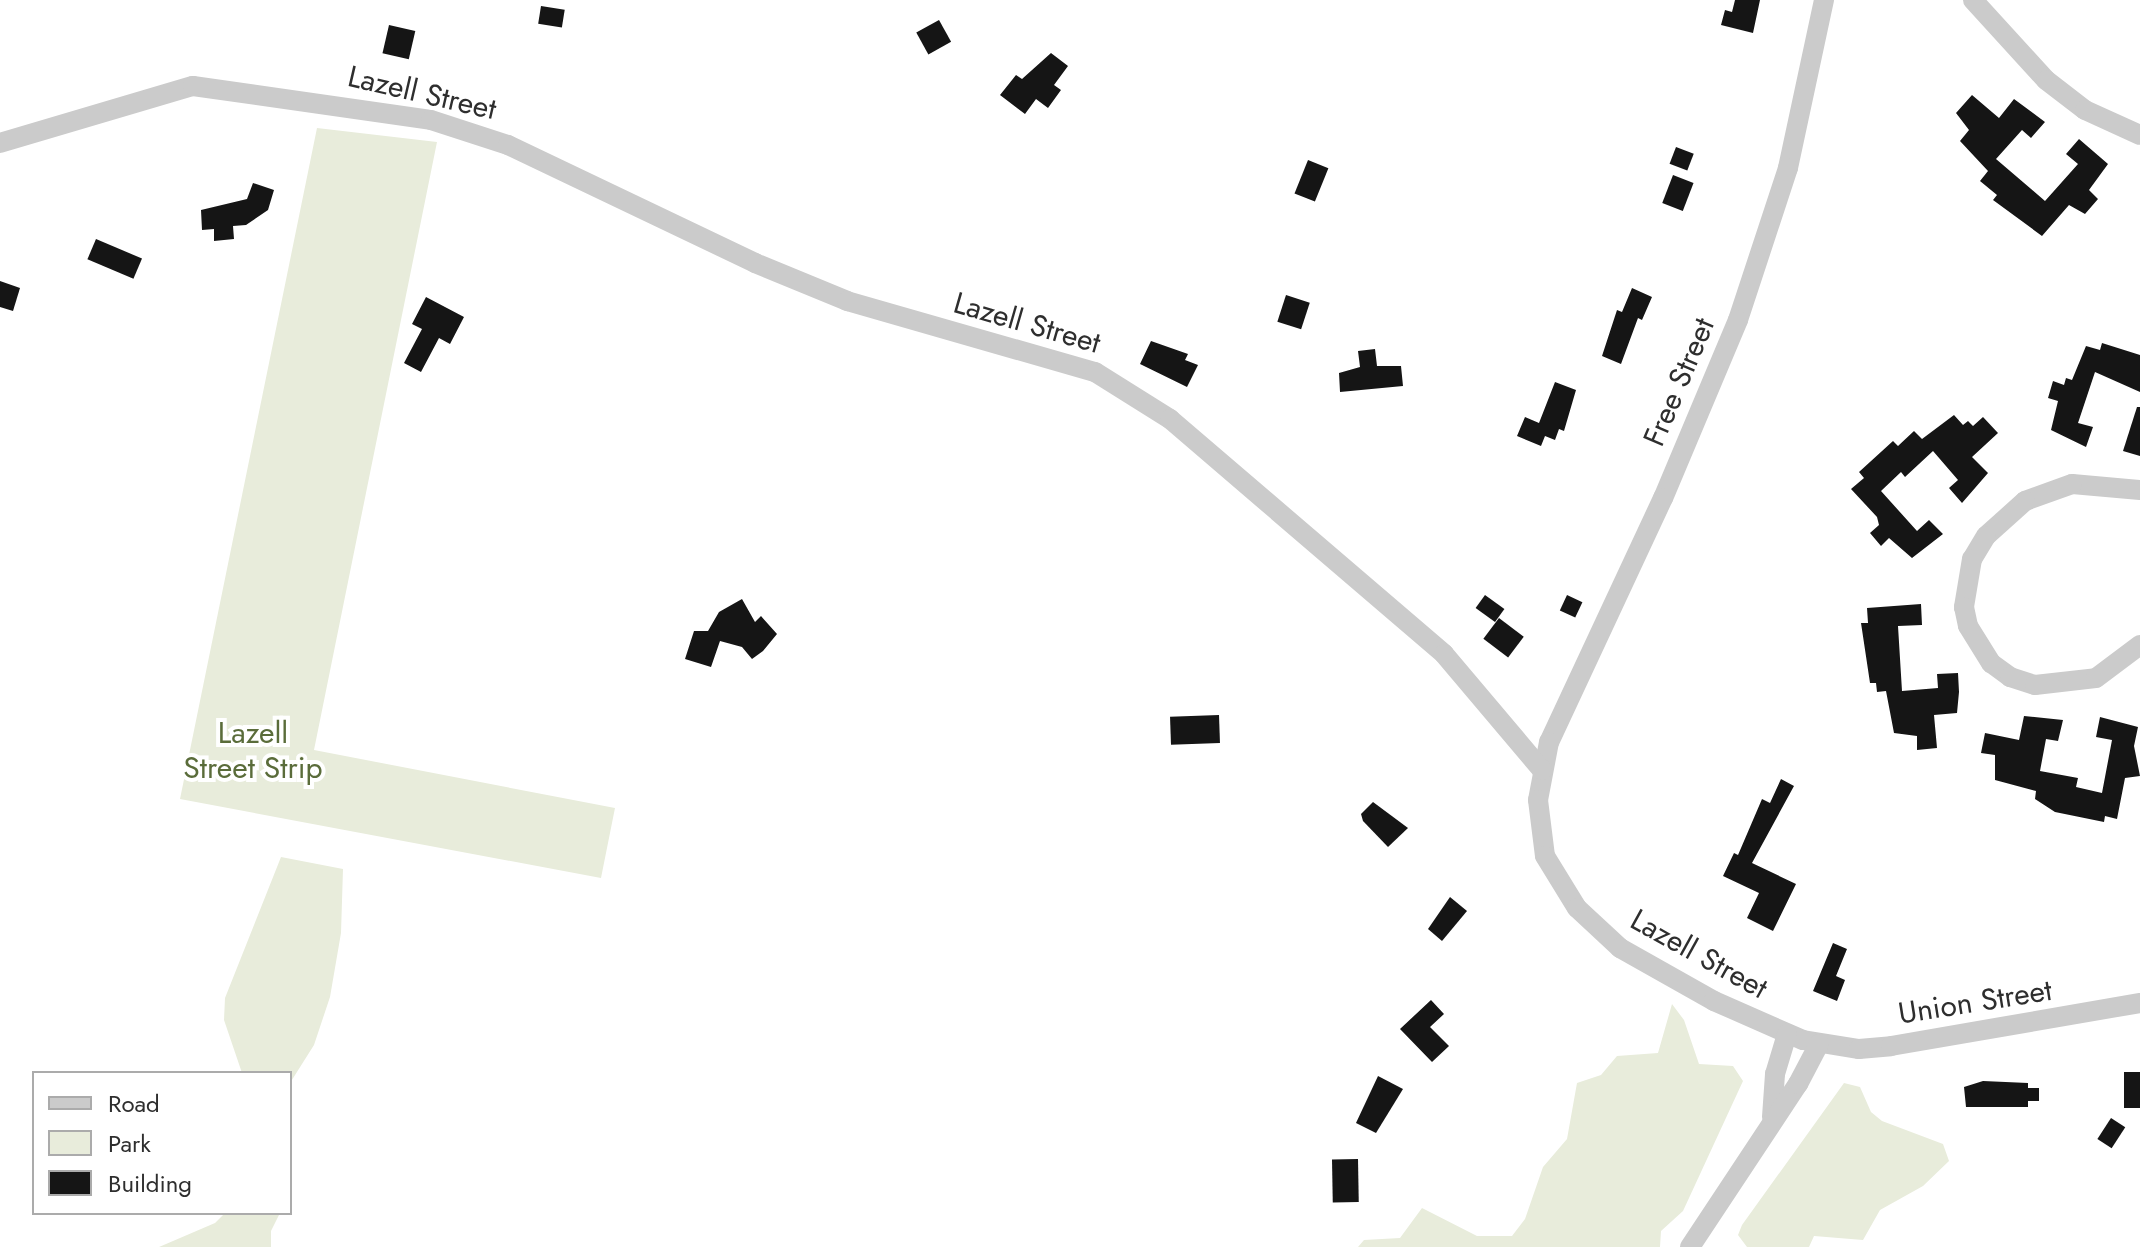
<!DOCTYPE html>
<style>
body{margin:0}
#map{position:relative;width:2140px;height:1247px;overflow:hidden;background:#fff;font-family:Jost,sans-serif}
div>[style]{position:absolute}
.green>*{inset:0;background:#e8ecdb}
.building>*{inset:0;background:#151515;transform-origin:0 0}
.minor>*{height:20px;margin:-10px;padding:0 10px;transform-origin:10px;border-radius:10px;background:#cbcbcb}
span{translate:-50% -50%;white-space:nowrap;text-align:center;line-height:1.15;-webkit-text-stroke:8px #fff;paint-order:stroke}
.street-label{font-size:30px;color:#2e2e2e}
.park-label{font-size:30px;color:#5a6c3a}
.legend{position:absolute;left:32px;top:1071px;width:260px;height:144px;box-sizing:border-box;background:#fff;border:2px solid #ababab;margin:0;padding:10px 14px;list-style:none;font-size:24px;color:#2e2e2e}
.legend li{display:flex;align-items:center;gap:16px;height:40px}
.legend b{width:40px;border:2px solid #ababab}
</style>
<div id="map">
<div class="green">
<i style="clip-path:polygon(317px 128px,437px 142px,314px 750px,615px 808px,601px 878px,180px 799px)"></i>
<i style="clip-path:polygon(281px 857px,343px 869px,341px 933px,330px 997px,314px 1045px,290px 1083px,290px 1073px,242px 1073px,224px 1020px,225px 998px)"></i>
<i style="clip-path:polygon(1672px 1004px,1684px 1020px,1699px 1064px,1733px 1066px,1743px 1081px,1683px 1211px,1661px 1231px,1660px 1247px,1358px 1247px,1364px 1240px,1400px 1238px,1422px 1208px,1477px 1236px,1512px 1236px,1525px 1219px,1543px 1167px,1567px 1139px,1577px 1083px,1601px 1075px,1617px 1056px,1658px 1053px)"></i>
<i style="clip-path:polygon(1844px 1083px,1860px 1087px,1871px 1112px,1882px 1121px,1943px 1144px,1949px 1161px,1923px 1186px,1880px 1210px,1863px 1240px,1814px 1236px,1809px 1247px,1747px 1247px,1738px 1235px,1742px 1225px)"></i>
<i style="clip-path:polygon(225px 1213px,280px 1213px,271px 1231px,271px 1247px,159px 1247px,215px 1223px)"></i>
</div>
<div class="building">
<i style="clip-path:polygon(1735px 0,1760px 0,1753px 33px,1721px 25px,1725px 10px,1732px 12px)"></i>
<i style="left:541px;top:6px;width:24px;height:18px;rotate:9deg"></i>
<i style="left:939px;top:20px;width:25px;height:26px;rotate:61deg"></i>
<i style="left:389px;top:25px;width:27px;height:29px;rotate:13deg"></i>
<i style="clip-path:polygon(1051px 53px,1068px 66px,1054px 85px,1061px 90px,1048px 108px,1036px 99px,1025px 114px,1000px 95px,1016px 75px,1022px 79px)"></i>
<i style="clip-path:polygon(1972px 95px,1999px 118px,2014px 99px,2045px 122px,2031px 138px,2022px 130px,1996px 159px,2045px 201px,2078px 164px,2066px 154px,2079px 139px,2108px 164px,2089px 190px,2098px 199px,2085px 214px,2069px 205px,2042px 236px,1993px 200px,1997px 195px,1980px 181px,1988px 171px,1960px 141px,1969px 130px,1956px 113px)"></i>
<i style="left:1676px;top:147px;width:19px;height:18px;rotate:21deg"></i>
<i style="left:1308px;top:160px;width:22px;height:36px;rotate:22deg"></i>
<i style="left:1673px;top:175px;width:22px;height:30px;rotate:21deg"></i>
<i style="clip-path:polygon(253px 183px,274px 190px,268px 210px,246px 225px,233px 226px,234px 239px,214px 241px,214px 229px,202px 230px,201px 210px,247px 199px)"></i>
<i style="left:96px;top:239px;width:50px;height:22px;rotate:23deg"></i>
<i style="clip-path:polygon(0 281px,20px 288px,13px 311px,0 307px)"></i>
<i style="clip-path:polygon(1632px 288px,1652px 297px,1642px 320px,1638px 318px,1621px 364px,1602px 356px,1617px 310px,1622px 312px)"></i>
<i style="left:1286px;top:295px;width:25px;height:28px;rotate:18deg"></i>
<i style="clip-path:polygon(426px 297px,464px 317px,450px 344px,439px 338px,421px 372px,404px 363px,422px 329px,412px 324px)"></i>
<i style="clip-path:polygon(1151px 341px,1188px 354px,1185px 360px,1198px 365px,1187px 387px,1140px 364px)"></i>
<i style="clip-path:polygon(2102px 343px,2140px 355px,2140px 392px,2095px 372px,2078px 423px,2093px 427px,2086px 447px,2051px 430px,2058px 401px,2048px 398px,2053px 381px,2064px 385px,2066px 378px,2072px 380px,2086px 346px,2100px 350px)"></i>
<i style="clip-path:polygon(1375px 349px,1377px 366px,1401px 366px,1403px 386px,1340px 392px,1339px 373px,1360px 367px,1358px 351px)"></i>
<i style="clip-path:polygon(1555px 382px,1576px 390px,1564px 431px,1559px 429px,1555px 440px,1545px 436px,1541px 446px,1517px 436px,1525px 417px,1539px 423px)"></i>
<i style="clip-path:polygon(2137px 407px,2140px 407px,2140px 456px,2123px 451px)"></i>
<i style="clip-path:polygon(1954px 415px,1963px 425px,1968px 421px,1973px 426px,1983px 417px,1998px 433px,1972px 457px,1988px 473px,1962px 503px,1949px 488px,1958px 480px,1933px 451px,1905px 477px,1901px 472px,1881px 491px,1917px 531px,1929px 520px,1943px 534px,1912px 558px,1889px 538px,1881px 546px,1870px 533px,1879px 525px,1877px 517px,1851px 489px,1864px 478px,1859px 472px,1893px 441px,1898px 446px,1914px 431px,1922px 439px)"></i>
<i style="left:1485px;top:595px;width:24px;height:16px;rotate:36deg"></i>
<i style="left:1567px;top:595px;width:17px;height:17px;rotate:25deg"></i>
<i style="clip-path:polygon(742px 599px,755px 622px,761px 616px,777px 634px,763px 651px,752px 659px,742px 647px,720px 641px,711px 667px,685px 659px,694px 631px,708px 631px,719px 612px)"></i>
<i style="clip-path:polygon(1921px 604px,1922px 625px,1898px 626px,1902px 691px,1938px 688px,1937px 674px,1958px 673px,1959px 692px,1957px 713px,1934px 715px,1937px 748px,1917px 750px,1917px 736px,1894px 733px,1886px 691px,1877px 692px,1876px 683px,1870px 683px,1861px 623px,1868px 623px,1867px 608px)"></i>
<i style="left:1499px;top:618px;width:31px;height:26px;rotate:37deg"></i>
<i style="left:1219px;top:715px;width:28px;height:49px;rotate:88deg"></i>
<i style="clip-path:polygon(2024px 716px,2063px 720px,2058px 741px,2046px 739px,2040px 771px,2078px 778px,2076px 787px,2102px 793px,2112px 740px,2096px 737px,2100px 717px,2138px 727px,2134px 746px,2140px 776px,2125px 778px,2117px 819px,2105px 816px,2104px 822px,2055px 812px,2035px 799px,2036px 791px,1995px 780px,1995px 755px,1981px 753px,1985px 733px,2019px 740px)"></i>
<i style="clip-path:polygon(1781px 779px,1794px 786px,1752px 863px,1796px 884px,1773px 931px,1747px 918px,1759px 893px,1723px 876px,1734px 853px,1738px 855px,1762px 799px,1770px 803px)"></i>
<i style="clip-path:polygon(1373px 802px,1408px 828px,1388px 847px,1363px 821px,1361px 814px)"></i>
<i style="clip-path:polygon(1450px 897px,1467px 911px,1442px 941px,1428px 929px)"></i>
<i style="clip-path:polygon(1833px 943px,1847px 949px,1836px 976px,1845px 980px,1837px 1001px,1813px 991px)"></i>
<i style="clip-path:polygon(1431px 1000px,1444px 1014px,1430px 1027px,1449px 1046px,1432px 1062px,1400px 1029px)"></i>
<i style="left:2124px;top:1072px;width:16px;height:36px"></i>
<i style="clip-path:polygon(1378px 1076px,1403px 1089px,1376px 1133px,1356px 1123px)"></i>
<i style="clip-path:polygon(1983px 1081px,2028px 1083px,2028px 1088px,2039px 1088px,2039px 1101px,2028px 1101px,2028px 1107px,1966px 1107px,1964px 1087px)"></i>
<i style="left:2111px;top:1118px;width:17px;height:25px;rotate:33deg"></i>
<i style="left:1358px;top:1159px;width:43px;height:26px;rotate:89deg"></i>
</div>
<div class="minor">
<i style="left:1824px;top:0;width:172px;rotate:102.1deg"></i>
<i style="left:1788px;top:168px;width:160px;rotate:108.2deg"></i>
<i style="left:1738px;top:320px;width:193px;rotate:112.8deg"></i>
<i style="left:1663px;top:498px;width:269px;rotate:115deg"></i>
<i style="left:1549px;top:742px;width:59px;rotate:100.7deg"></i>
<i style="left:1538px;top:800px;width:56px;rotate:82.9deg"></i>
<i style="left:1545px;top:856px;width:61px;rotate:58.4deg"></i>
<i style="left:1577px;top:908px;width:59px;rotate:42.9deg"></i>
<i style="left:1620px;top:948px;width:108px;rotate:29.4deg"></i>
<i style="left:1714px;top:1001px;width:97px;rotate:23.7deg"></i>
<i style="left:1803px;top:1040px;width:57px;rotate:9.1deg"></i>
<i style="left:1859px;top:1049px;width:32px;rotate:-5deg"></i>
<i style="left:1891px;top:1046px;width:253px;rotate:-9.8deg"></i>
<i style="left:1973px;top:0;width:108px;rotate:47.6deg"></i>
<i style="left:2046px;top:80px;width:49px;rotate:37.6deg"></i>
<i style="left:2085px;top:110px;width:60px;rotate:24.4deg"></i>
<i style="left:0;top:143px;width:201px;rotate:-16.5deg"></i>
<i style="left:193px;top:86px;width:240px;rotate:8.1deg"></i>
<i style="left:431px;top:120px;width:81px;rotate:18deg"></i>
<i style="left:508px;top:145px;width:274px;rotate:25.5deg"></i>
<i style="left:755px;top:263px;width:100px;rotate:22.4deg"></i>
<i style="left:847px;top:301px;width:258px;rotate:16deg"></i>
<i style="left:1095px;top:372px;width:89px;rotate:32.1deg"></i>
<i style="left:1170px;top:419px;width:361px;rotate:40.6deg"></i>
<i style="left:1444px;top:654px;width:152px;rotate:49.8deg"></i>
<i style="left:2140px;top:490px;width:68px;rotate:-175deg"></i>
<i style="left:2072px;top:484px;width:50px;rotate:160.1deg"></i>
<i style="left:2025px;top:501px;width:52px;rotate:138.1deg"></i>
<i style="left:1986px;top:536px;width:27px;rotate:121deg"></i>
<i style="left:1972px;top:559px;width:49px;rotate:99.5deg"></i>
<i style="left:1964px;top:607px;width:19px;rotate:78deg"></i>
<i style="left:1968px;top:626px;width:44px;rotate:58.1deg"></i>
<i style="left:1991px;top:663px;width:24px;rotate:36deg"></i>
<i style="left:2010px;top:677px;width:26px;rotate:18deg"></i>
<i style="left:2035px;top:685px;width:61px;rotate:-6.5deg"></i>
<i style="left:2096px;top:678px;width:55px;rotate:-36.9deg"></i>
<i style="left:1772px;top:1117px;width:43px;rotate:-86deg"></i>
<i style="left:1775px;top:1074px;width:42px;rotate:-73.3deg"></i>
<i style="left:1690px;top:1247px;width:196px;rotate:-56.5deg"></i>
<i style="left:1798px;top:1084px;width:45px;rotate:-62.3deg"></i>
</div>
<div class="street-label">
<span style="left:422px;top:93px;rotate:13deg">Lazell Street</span>
<span style="left:1027px;top:323px;rotate:16deg">Lazell Street</span>
<span style="left:1679px;top:382px;rotate:-67deg">Free Street</span>
<span style="left:1699px;top:954px;rotate:29deg">Lazell Street</span>
<span style="left:1975px;top:1002px;rotate:-9deg">Union Street</span>
</div>
<div class="park-label">
<span style="left:253px;top:750px">Lazell<br>Street Strip</span>
</div>
<ul class="legend">
<li><b style="height:10px;background:#cbcbcb"></b>Road</li>
<li><b style="height:22px;background:#e8ecdb"></b>Park</li>
<li><b style="height:22px;background:#151515"></b>Building</li>
</ul>
</div>
